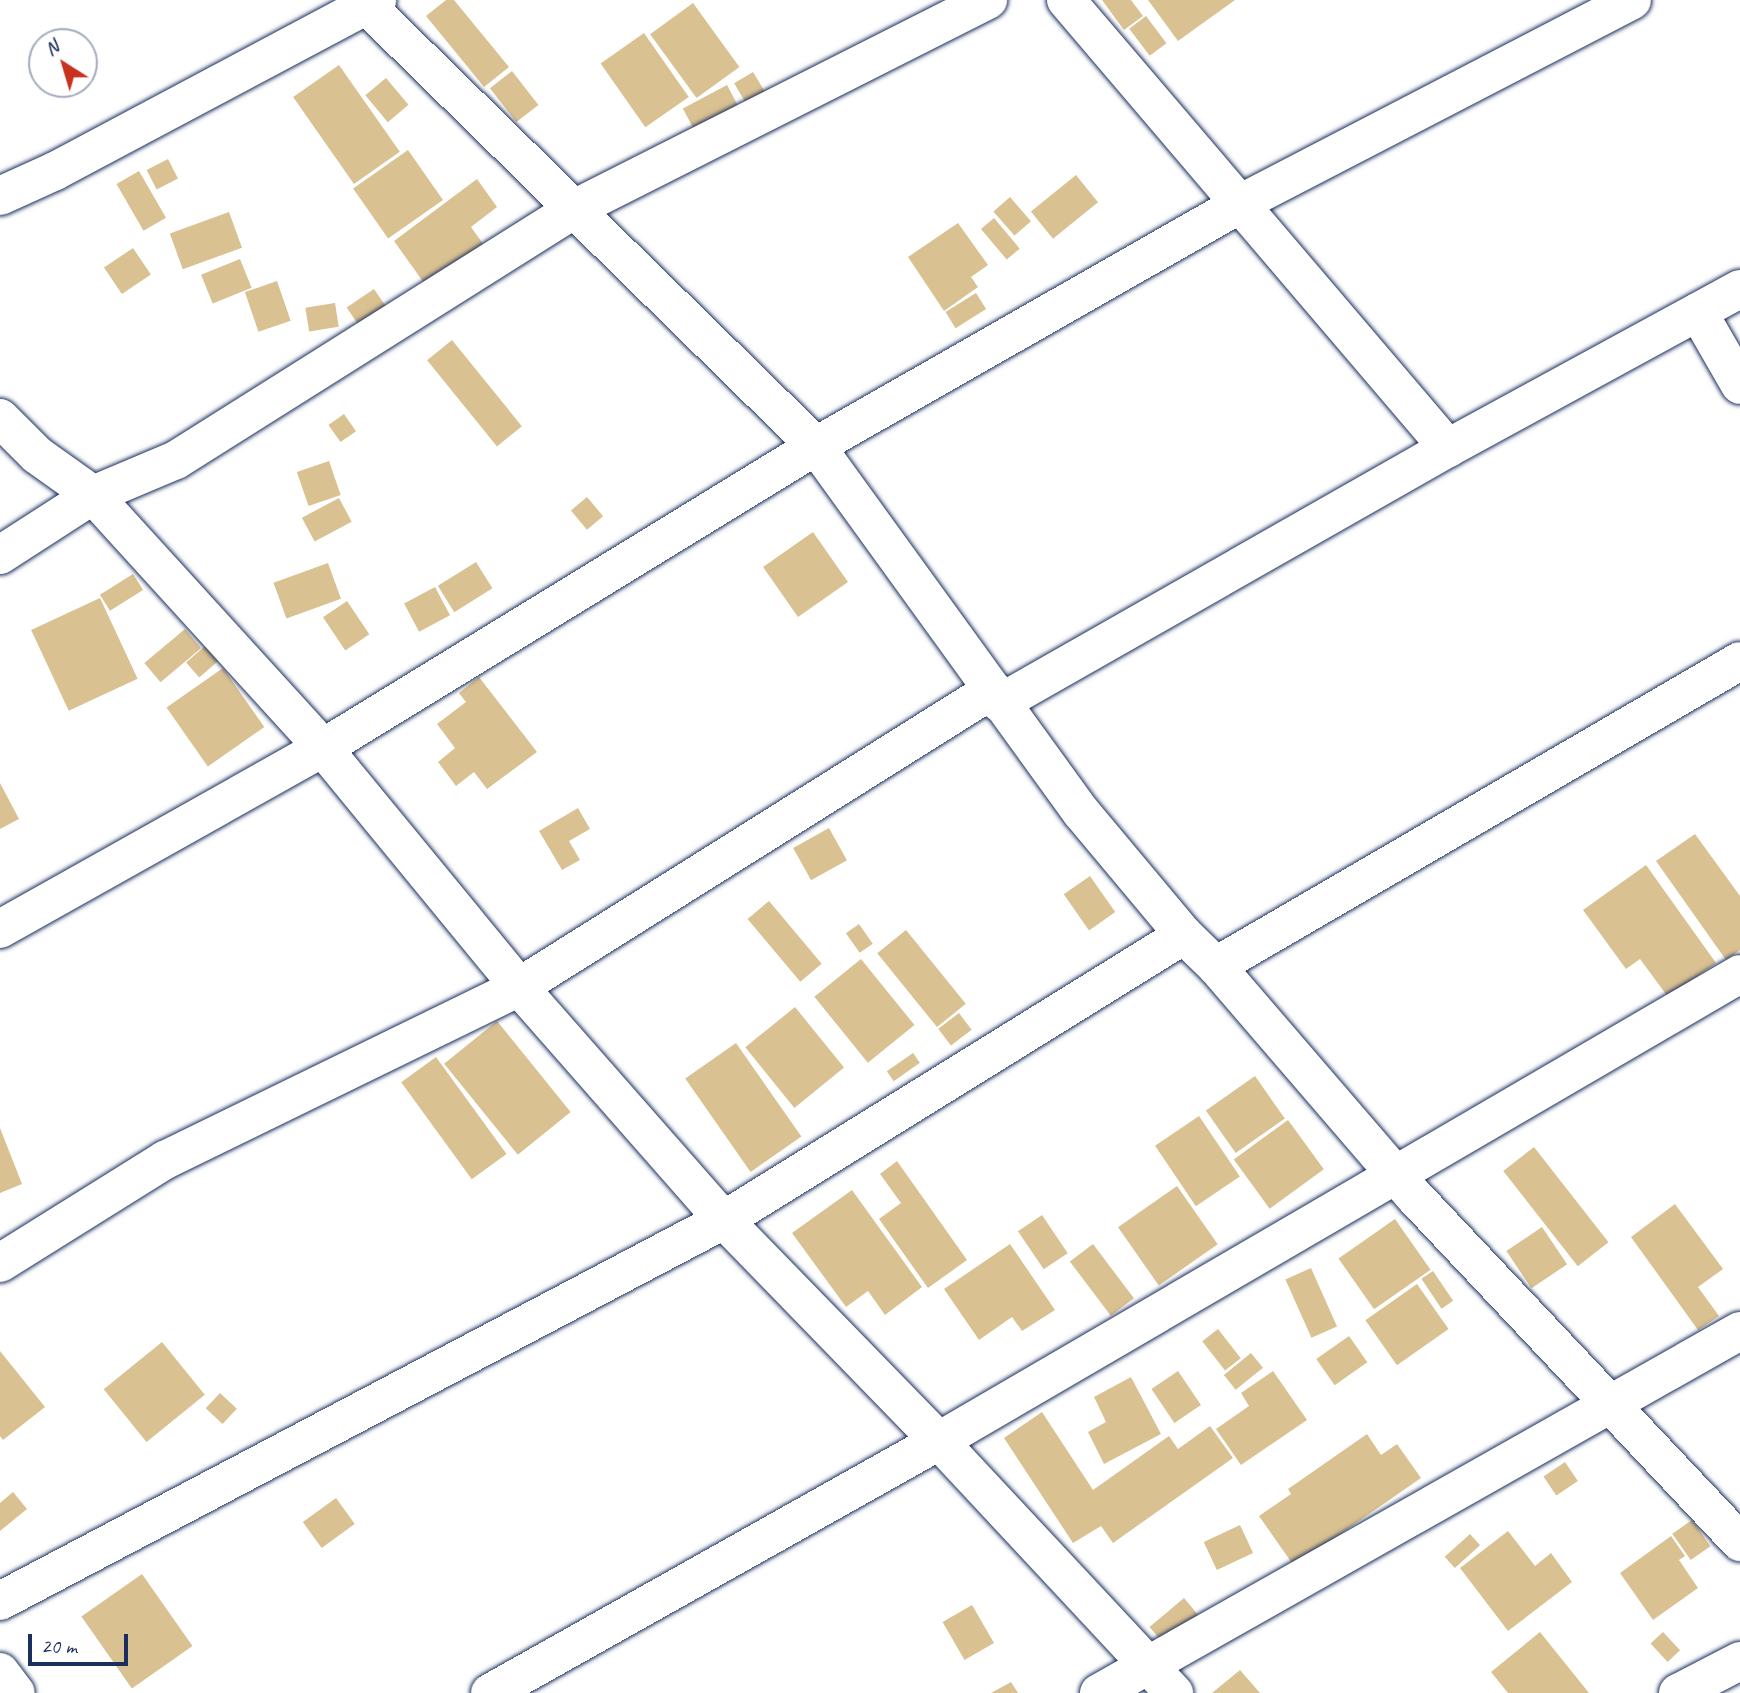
<!DOCTYPE html>
<style>
body{margin:0}
#map{position:relative;width:1740px;height:1693px;overflow:hidden;background:#fff;font-family:Caveat,sans-serif}
div>[style]{position:absolute}
.building>*{inset:0;background:#dac191;transform-origin:0 0}
.roads{filter:drop-shadow(0 0 2px #1b2f5e) drop-shadow(0 0 2px #1b2f5e)}
.minor>*{height:38px;margin:-19px;padding:0 19px;transform-origin:19px;border-radius:19px;background:#fff}
span{translate:-50% -50%;white-space:nowrap;text-align:center;line-height:1.15;-webkit-text-stroke:7px #fff;paint-order:stroke}
.north{position:absolute;left:28px;top:28px;width:70px;height:70px;box-sizing:border-box;background:#fff;border:2px solid #a4acbf;border-radius:50%;rotate:323deg;font-size:19px;font-weight:700;line-height:28px;text-align:center;color:#1b2f5e}
.north::after{content:'';display:block;margin:auto;width:24px;height:32px;background:#c8321e;clip-path:polygon(50% 0,100% 100%,50% 72%,0 100%)}
.scale{position:absolute;left:28px;top:1634px;width:100px;height:32px;box-sizing:border-box;border:4px solid #1b2f5e;border-top:0;padding-left:9px;font-size:21px;line-height:24px;white-space:nowrap;color:#1b2f5e;-webkit-text-stroke:5px #fff;paint-order:stroke}
</style>
<div id="map">
<div class="building">
<i style="clip-path:polygon(446px 0,454px 0,509px 67px,484px 87px,426px 16px)"></i>
<i style="clip-path:polygon(1102px 0,1131px 0,1143px 16px,1124px 30px)"></i>
<i style="clip-path:polygon(1148px 0,1235px 0,1178px 41px)"></i>
<i style="left:693px;top:3px;width:79px;height:53px;rotate:54deg"></i>
<i style="left:1146px;top:16px;width:34px;height:21px;rotate:53deg"></i>
<i style="left:644px;top:33px;width:78px;height:53px;rotate:55deg"></i>
<i style="left:339px;top:65px;width:106px;height:56px;rotate:55deg"></i>
<i style="left:512px;top:71px;width:43px;height:28px;rotate:52deg"></i>
<i style="left:753px;top:72px;width:29px;height:22px;rotate:59deg"></i>
<i style="left:386px;top:78px;width:35px;height:27px;rotate:50deg"></i>
<i style="left:727px;top:85px;width:32px;height:50px;rotate:62deg"></i>
<i style="left:408px;top:150px;width:61px;height:67px;rotate:55deg"></i>
<i style="left:168px;top:159px;width:22px;height:24px;rotate:63deg"></i>
<i style="left:139px;top:171px;width:54px;height:26px;rotate:60deg"></i>
<i style="left:1076px;top:175px;width:35px;height:58px;rotate:51deg"></i>
<i style="clip-path:polygon(477px 179px,497px 207px,471px 227px,486px 248px,429px 290px,394px 241px)"></i>
<i style="left:1010px;top:197px;width:32px;height:22px;rotate:49deg"></i>
<i style="left:229px;top:212px;width:38px;height:63px;rotate:70deg"></i>
<i style="left:994px;top:218px;width:40px;height:17px;rotate:50deg"></i>
<i style="clip-path:polygon(958px 223px,988px 265px,971px 277px,978px 287px,944px 311px,908px 257px)"></i>
<i style="left:133px;top:248px;width:32px;height:35px;rotate:56deg"></i>
<i style="left:240px;top:259px;width:31px;height:42px;rotate:68deg"></i>
<i style="left:277px;top:281px;width:42px;height:34px;rotate:71deg"></i>
<i style="left:374px;top:289px;width:23px;height:33px;rotate:56deg"></i>
<i style="left:976px;top:293px;width:19px;height:36px;rotate:58deg"></i>
<i style="left:335px;top:303px;width:24px;height:30px;rotate:81deg"></i>
<i style="left:452px;top:340px;width:111px;height:32px;rotate:51deg"></i>
<i style="left:344px;top:414px;width:21px;height:19px;rotate:55deg"></i>
<i style="left:329px;top:461px;width:36px;height:34px;rotate:71deg"></i>
<i style="left:587px;top:497px;width:25px;height:21px;rotate:50deg"></i>
<i style="left:339px;top:498px;width:27px;height:42px;rotate:62deg"></i>
<i style="left:813px;top:532px;width:61px;height:61px;rotate:55deg"></i>
<i style="left:476px;top:562px;width:31px;height:45px;rotate:58deg"></i>
<i style="left:328px;top:563px;width:38px;height:58px;rotate:70deg"></i>
<i style="left:133px;top:574px;width:19px;height:39px;rotate:58deg"></i>
<i style="left:435px;top:587px;width:32px;height:35px;rotate:62deg"></i>
<i style="left:100px;top:598px;width:89px;height:76px;rotate:65deg"></i>
<i style="left:347px;top:601px;width:40px;height:29px;rotate:56deg"></i>
<i style="left:185px;top:629px;width:25px;height:53px;rotate:50deg"></i>
<i style="left:205px;top:646px;width:20px;height:25px;rotate:49deg"></i>
<i style="left:223px;top:668px;width:72px;height:69px;rotate:55deg"></i>
<i style="clip-path:polygon(479px 677px,537px 752px,487px 789px,474px 772px,456px 786px,438px 762px,455px 748px,437px 724px,466px 702px,459px 693px)"></i>
<i style="clip-path:polygon(0 783px,19px 819px,0 829px)"></i>
<i style="clip-path:polygon(578px 808px,590px 829px,569px 841px,580px 860px,562px 870px,539px 831px)"></i>
<i style="left:829px;top:828px;width:37px;height:41px;rotate:61deg"></i>
<i style="clip-path:polygon(1695px 834px,1740px 896px,1740px 950px,1726px 960px,1656px 861px)"></i>
<i style="clip-path:polygon(1646px 865px,1716px 963px,1668px 997px,1640px 959px,1626px 969px,1583px 910px)"></i>
<i style="left:1090px;top:876px;width:44px;height:32px;rotate:55deg"></i>
<i style="left:769px;top:901px;width:82px;height:28px;rotate:50deg"></i>
<i style="left:859px;top:924px;width:24px;height:16px;rotate:55deg"></i>
<i style="left:906px;top:930px;width:95px;height:37px;rotate:51deg"></i>
<i style="left:861px;top:959px;width:85px;height:60px;rotate:51deg"></i>
<i style="left:795px;top:1007px;width:78px;height:64px;rotate:51deg"></i>
<i style="left:959px;top:1013px;width:21px;height:26px;rotate:53deg"></i>
<i style="left:497px;top:1021px;width:117px;height:68px;rotate:51deg"></i>
<i style="left:736px;top:1043px;width:114px;height:62px;rotate:55deg"></i>
<i style="left:913px;top:1053px;width:12px;height:32px;rotate:55deg"></i>
<i style="left:436px;top:1057px;width:120px;height:43px;rotate:54deg"></i>
<i style="left:1255px;top:1076px;width:52px;height:60px;rotate:55deg"></i>
<i style="left:1199px;top:1116px;width:73px;height:53px;rotate:56deg"></i>
<i style="left:1288px;top:1120px;width:61px;height:67px;rotate:54deg"></i>
<i style="clip-path:polygon(0 1128px,22px 1184px,0 1193px)"></i>
<i style="left:1534px;top:1147px;width:121px;height:39px;rotate:52deg"></i>
<i style="clip-path:polygon(897px 1161px,967px 1260px,928px 1288px,879px 1219px,901px 1203px,880px 1174px)"></i>
<i style="left:1177px;top:1186px;width:71px;height:72px;rotate:55deg"></i>
<i style="clip-path:polygon(852px 1190px,922px 1287px,885px 1315px,868px 1291px,846px 1307px,792px 1233px)"></i>
<i style="clip-path:polygon(1675px 1204px,1723px 1269px,1698px 1287px,1719px 1316px,1698px 1330px,1631px 1237px)"></i>
<i style="left:1042px;top:1215px;width:46px;height:29px;rotate:56deg"></i>
<i style="left:1395px;top:1219px;width:62px;height:69px;rotate:55deg"></i>
<i style="left:1542px;top:1227px;width:45px;height:43px;rotate:56deg"></i>
<i style="clip-path:polygon(1010px 1244px,1055px 1310px,1022px 1331px,1012px 1317px,979px 1340px,944px 1289px)"></i>
<i style="left:1093px;top:1244px;width:68px;height:29px;rotate:53deg"></i>
<i style="left:1311px;top:1268px;width:64px;height:28px;rotate:66deg"></i>
<i style="left:1433px;top:1271px;width:36px;height:14px;rotate:56deg"></i>
<i style="left:1417px;top:1284px;width:55px;height:63px;rotate:55deg"></i>
<i style="left:1218px;top:1329px;width:37px;height:20px;rotate:52deg"></i>
<i style="left:1349px;top:1336px;width:32px;height:40px;rotate:55deg"></i>
<i style="left:162px;top:1342px;width:68px;height:75px;rotate:51deg"></i>
<i style="clip-path:polygon(0 1351px,45px 1407px,3px 1440px,0 1436px)"></i>
<i style="left:1251px;top:1353px;width:19px;height:35px;rotate:51deg"></i>
<i style="left:1178px;top:1371px;width:41px;height:32px;rotate:56deg"></i>
<i style="clip-path:polygon(1273px 1371px,1307px 1420px,1241px 1465px,1216px 1429px,1249px 1406px,1241px 1393px)"></i>
<i style="clip-path:polygon(1131px 1377px,1161px 1434px,1104px 1464px,1088px 1432px,1106px 1422px,1094px 1397px)"></i>
<i style="left:220px;top:1393px;width:23px;height:21px;rotate:43deg"></i>
<i style="clip-path:polygon(1042px 1412px,1093px 1490px,1169px 1436px,1178px 1449px,1210px 1426px,1233px 1458px,1113px 1543px,1101px 1526px,1073px 1543px,1004px 1438px)"></i>
<i style="clip-path:polygon(1367px 1434px,1381px 1455px,1397px 1444px,1421px 1478px,1294px 1566px,1259px 1516px,1291px 1494px,1288px 1489px)"></i>
<i style="left:1565px;top:1462px;width:23px;height:26px;rotate:56deg"></i>
<i style="clip-path:polygon(13px 1492px,27px 1509px,0 1531px,0 1503px)"></i>
<i style="left:336px;top:1498px;width:32px;height:41px;rotate:54deg"></i>
<i style="left:1692px;top:1520px;width:32px;height:24px;rotate:55deg"></i>
<i style="left:1240px;top:1525px;width:31px;height:40px;rotate:65deg"></i>
<i style="clip-path:polygon(1508px 1531px,1535px 1566px,1551px 1553px,1572px 1582px,1508px 1631px,1460px 1568px)"></i>
<i style="left:1470px;top:1534px;width:15px;height:34px;rotate:48deg"></i>
<i style="clip-path:polygon(1671px 1536px,1685px 1556px,1679px 1560px,1698px 1588px,1653px 1620px,1620px 1573px)"></i>
<i style="left:142px;top:1574px;width:88px;height:74px;rotate:55deg"></i>
<i style="left:1184px;top:1598px;width:26px;height:45px;rotate:50deg"></i>
<i style="left:972px;top:1605px;width:44px;height:34px;rotate:60deg"></i>
<i style="clip-path:polygon(1540px 1632px,1589px 1693px,1508px 1693px,1491px 1672px)"></i>
<i style="left:1663px;top:1632px;width:25px;height:17px;rotate:47deg"></i>
<i style="clip-path:polygon(1240px 1670px,1260px 1693px,1212px 1693px)"></i>
<i style="clip-path:polygon(1011px 1682px,1018px 1693px,991px 1693px)"></i>
</div>
<div class="roads">
<div class="minor">
<i style="left:361px;top:0;width:637px;rotate:44.43deg"></i>
<i style="left:816px;top:446px;width:452px;rotate:54.1deg"></i>
<i style="left:1081px;top:812px;width:160px;rotate:50.1deg"></i>
<i style="left:1184px;top:935px;width:45px;rotate:44.1deg"></i>
<i style="left:1216px;top:966px;width:302px;rotate:49.3deg"></i>
<i style="left:1413px;top:1195px;width:477px;rotate:46.7deg"></i>
<i style="left:1066px;top:0;width:589px;rotate:49.55deg"></i>
<i style="left:0;top:196px;width:60px;rotate:-24.4deg"></i>
<i style="left:55px;top:171px;width:365px;rotate:-28deg"></i>
<i style="left:1698px;top:312px;width:84px;rotate:60.1deg"></i>
<i style="left:0;top:418px;width:52px;rotate:45deg"></i>
<i style="left:37px;top:455px;width:69px;rotate:35.5deg"></i>
<i style="left:93px;top:495px;width:342px;rotate:47.7deg"></i>
<i style="left:323px;top:748px;width:309px;rotate:50.6deg"></i>
<i style="left:519px;top:987px;width:310px;rotate:48.7deg"></i>
<i style="left:724px;top:1220px;width:308px;rotate:45.8deg"></i>
<i style="left:939px;top:1441px;width:345px;rotate:47deg"></i>
<i style="left:0;top:555px;width:111px;rotate:-32.8deg"></i>
<i style="left:93px;top:495px;width:90px;rotate:-22.9deg"></i>
<i style="left:176px;top:460px;width:471px;rotate:-32.2deg"></i>
<i style="left:574px;top:209px;width:464px;rotate:-26.8deg"></i>
<i style="left:1000px;top:703px;width:515px;rotate:-29.65deg"></i>
<i style="left:1448px;top:448px;width:332px;rotate:-28.6deg"></i>
<i style="left:0;top:929px;width:370px;rotate:-29.3deg"></i>
<i style="left:323px;top:748px;width:578px;rotate:-31.49deg"></i>
<i style="left:816px;top:446px;width:492px;rotate:-29.7deg"></i>
<i style="left:1243px;top:202px;width:438px;rotate:-27.4deg"></i>
<i style="left:1216px;top:966px;width:606px;rotate:-30.2deg"></i>
<i style="left:0;top:1263px;width:195px;rotate:-32deg"></i>
<i style="left:165px;top:1160px;width:394px;rotate:-26deg"></i>
<i style="left:519px;top:987px;width:559px;rotate:-32.12deg"></i>
<i style="left:0;top:1601px;width:818px;rotate:-27.76deg"></i>
<i style="left:724px;top:1220px;width:541px;rotate:-31.78deg"></i>
<i style="left:0;top:1672px;width:26px;rotate:53deg"></i>
<i style="left:490px;top:1693px;width:515px;rotate:-29.3deg"></i>
<i style="left:939px;top:1441px;width:927px;rotate:-30.24deg"></i>
<i style="left:1099px;top:1693px;width:736px;rotate:-29.46deg"></i>
<i style="left:1678px;top:1693px;width:70px;rotate:-27.3deg"></i>
</div>
</div>
<div class="north">N</div>
<div class="scale">20 m</div>
</div>
